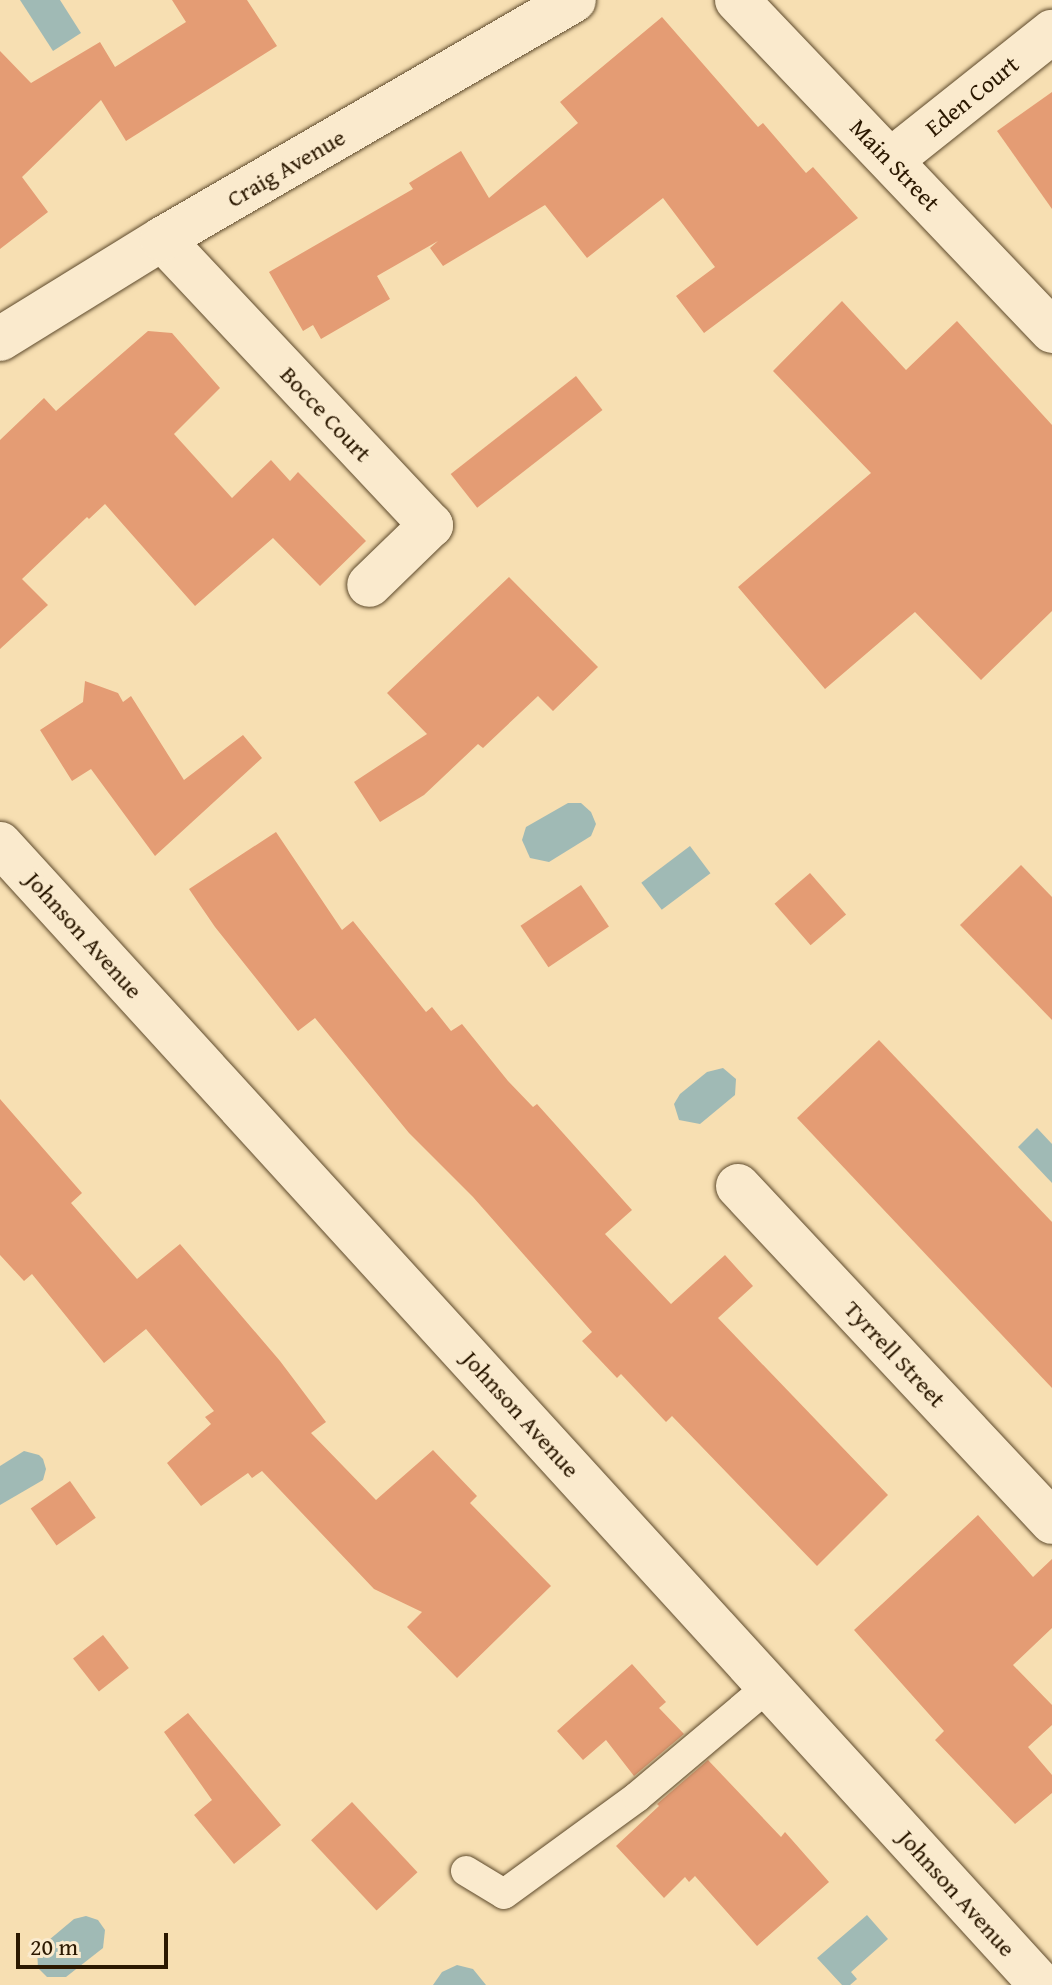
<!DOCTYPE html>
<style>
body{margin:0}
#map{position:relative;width:1052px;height:1985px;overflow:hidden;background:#f7dfb2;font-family:"Gentium Book Plus",serif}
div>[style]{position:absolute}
.water>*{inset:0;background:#a0bab5;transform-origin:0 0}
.building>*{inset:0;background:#e49c74;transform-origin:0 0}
.roads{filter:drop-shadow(0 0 2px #5e4a2c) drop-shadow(0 0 2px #5e4a2c)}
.service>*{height:30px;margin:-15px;padding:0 15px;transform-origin:15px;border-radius:15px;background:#faeacd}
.minor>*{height:44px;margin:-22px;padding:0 22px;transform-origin:22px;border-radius:22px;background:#faeacd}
.tertiary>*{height:44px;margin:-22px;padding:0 22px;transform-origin:22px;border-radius:22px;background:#faeacd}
span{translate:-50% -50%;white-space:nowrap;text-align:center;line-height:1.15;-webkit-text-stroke:6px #faeacd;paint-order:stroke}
.street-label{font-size:24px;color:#2b1800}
.scale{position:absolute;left:16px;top:1933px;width:152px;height:36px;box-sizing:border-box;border:4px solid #2b1800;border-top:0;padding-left:10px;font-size:24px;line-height:28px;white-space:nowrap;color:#2b1800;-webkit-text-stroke:6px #faeacd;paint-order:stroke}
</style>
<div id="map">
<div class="water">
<i style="clip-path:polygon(20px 0,60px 0,81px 33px,53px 51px)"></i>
<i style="clip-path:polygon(568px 803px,581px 803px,591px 812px,596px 824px,591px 836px,549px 862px,530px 858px,522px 840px,526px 827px)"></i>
<i style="left:690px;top:846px;width:34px;height:61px;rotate:53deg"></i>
<i style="clip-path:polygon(723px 1068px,736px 1079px,735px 1095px,700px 1124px,679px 1120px,674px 1104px,680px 1094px,707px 1072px)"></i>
<i style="clip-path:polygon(1037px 1128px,1052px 1144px,1052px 1183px,1018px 1147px)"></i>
<i style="clip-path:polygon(24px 1451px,39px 1455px,43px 1459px,46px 1469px,43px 1480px,0 1505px,0 1466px)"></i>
<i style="clip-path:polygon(867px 1915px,888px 1939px,851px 1972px,857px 1979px,850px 1985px,842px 1985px,817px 1958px)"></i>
<i style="clip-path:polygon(86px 1916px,98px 1920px,105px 1930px,103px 1948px,66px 1977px,47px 1977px,38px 1968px,37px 1950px,74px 1919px)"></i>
<i style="clip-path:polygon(457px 1965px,473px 1969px,486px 1985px,433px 1985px,442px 1972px)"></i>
</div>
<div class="building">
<i style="clip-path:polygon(172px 0,247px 0,277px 46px,126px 141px,101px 100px,22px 177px,48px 212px,0 249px,0 51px,31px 83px,100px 42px,115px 67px,186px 22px)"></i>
<i style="clip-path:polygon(662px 17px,758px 127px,763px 123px,806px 173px,813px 167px,858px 218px,704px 333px,676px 296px,715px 267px,663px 198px,587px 258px,545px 205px,443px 266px,430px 248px,438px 241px,377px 276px,390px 299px,321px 339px,313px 325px,303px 331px,269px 272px,413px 189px,409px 183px,461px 151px,489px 198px,578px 123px,560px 102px)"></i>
<i style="clip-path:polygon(1052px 92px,1052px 209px,997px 131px)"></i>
<i style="clip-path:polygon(842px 301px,906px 370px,957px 321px,1052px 425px,1052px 611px,981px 680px,915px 612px,825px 689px,738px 587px,871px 473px,773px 371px)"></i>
<i style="clip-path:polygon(148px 331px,172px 333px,220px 388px,174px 434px,232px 498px,271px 460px,290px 481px,298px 472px,366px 541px,320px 586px,273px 538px,195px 606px,105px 504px,89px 519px,87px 517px,22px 579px,48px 605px,0 649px,0 440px,44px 398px,56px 411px)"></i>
<i style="left:576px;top:376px;width:43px;height:159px;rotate:52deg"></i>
<i style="clip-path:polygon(509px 577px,598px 667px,553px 711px,538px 696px,483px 748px,478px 744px,424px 795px,380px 822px,354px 782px,427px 734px,387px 693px)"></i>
<i style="clip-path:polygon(85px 681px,118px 693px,123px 702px,131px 696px,184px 780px,243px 735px,262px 758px,155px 856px,91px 769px,72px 781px,40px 730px,83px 702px)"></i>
<i style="clip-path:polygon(276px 832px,342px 930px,353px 921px,426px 1012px,432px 1007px,451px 1031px,462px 1024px,508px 1081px,533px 1107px,537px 1104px,632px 1210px,605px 1234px,671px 1304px,725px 1255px,753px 1286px,718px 1318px,888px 1495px,817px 1566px,672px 1416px,666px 1422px,621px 1374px,617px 1378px,582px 1341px,592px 1332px,473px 1197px,409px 1133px,315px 1018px,298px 1031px,215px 927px,189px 889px)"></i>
<i style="clip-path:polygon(1021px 865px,1052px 897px,1052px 1020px,960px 925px)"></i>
<i style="left:810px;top:873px;width:55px;height:47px;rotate:49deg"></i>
<i style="left:581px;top:885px;width:50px;height:73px;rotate:56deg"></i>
<i style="clip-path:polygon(879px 1040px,1052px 1222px,1052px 1388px,797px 1118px)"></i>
<i style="clip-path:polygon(0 1099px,82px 1193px,71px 1203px,137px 1279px,180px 1244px,280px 1361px,326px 1422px,311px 1433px,376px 1500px,433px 1450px,477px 1496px,470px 1503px,551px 1586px,457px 1678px,407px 1627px,422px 1612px,374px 1589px,262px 1471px,252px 1478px,248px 1473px,201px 1506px,167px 1463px,211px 1424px,205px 1417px,214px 1411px,146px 1329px,104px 1363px,32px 1274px,24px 1281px,0 1255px)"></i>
<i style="left:70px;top:1481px;width:45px;height:48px;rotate:55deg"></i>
<i style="clip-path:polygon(978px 1515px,1033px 1577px,1052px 1559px,1052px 1628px,1013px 1665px,1052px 1705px,1052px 1725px,1028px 1747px,1052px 1775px,1052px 1793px,1015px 1824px,935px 1740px,944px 1731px,854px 1630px)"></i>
<i style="left:103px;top:1635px;width:42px;height:38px;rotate:52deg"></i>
<i style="clip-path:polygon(632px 1664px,666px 1702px,659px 1708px,684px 1734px,634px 1776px,606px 1740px,583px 1760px,557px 1731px)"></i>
<i style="clip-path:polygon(188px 1713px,281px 1825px,234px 1864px,194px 1815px,212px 1800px,164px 1732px)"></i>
<i style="clip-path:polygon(708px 1760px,781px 1837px,785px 1832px,829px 1882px,757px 1946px,695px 1876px,689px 1882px,685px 1877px,664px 1898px,616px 1846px,659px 1806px,657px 1804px)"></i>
<i style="left:352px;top:1802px;width:96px;height:56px;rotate:47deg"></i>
</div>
<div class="roads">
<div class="service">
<i style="left:466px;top:1871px;width:44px;rotate:31.2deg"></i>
<i style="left:504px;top:1894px;width:165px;rotate:-36.1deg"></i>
<i style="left:637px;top:1797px;width:172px;rotate:-40.1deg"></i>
</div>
<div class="minor">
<i style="left:891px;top:160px;width:206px;rotate:-38.5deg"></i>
<i style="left:162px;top:239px;width:393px;rotate:46.8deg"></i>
<i style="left:431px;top:525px;width:86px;rotate:135.9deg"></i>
<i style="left:0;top:339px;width:190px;rotate:-31.7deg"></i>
<i style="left:162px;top:239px;width:476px;rotate:-30.1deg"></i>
<i style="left:0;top:844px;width:1545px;rotate:47.62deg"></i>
<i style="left:738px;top:1186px;width:460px;rotate:46.9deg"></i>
</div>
<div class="tertiary">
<i style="left:737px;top:0;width:457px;rotate:46.4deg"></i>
</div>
</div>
<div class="street-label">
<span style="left:972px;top:96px;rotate:-39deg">Eden Court</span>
<span style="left:895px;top:165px;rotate:46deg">Main Street</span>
<span style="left:286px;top:168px;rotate:-30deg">Craig Avenue</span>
<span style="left:326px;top:414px;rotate:47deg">Bocce Court</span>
<span style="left:84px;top:935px;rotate:48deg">Johnson Avenue</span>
<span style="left:895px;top:1354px;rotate:47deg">Tyrrell Street</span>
<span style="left:521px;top:1414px;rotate:48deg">Johnson Avenue</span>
<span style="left:957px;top:1893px;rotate:48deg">Johnson Avenue</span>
</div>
<div class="scale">20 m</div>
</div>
